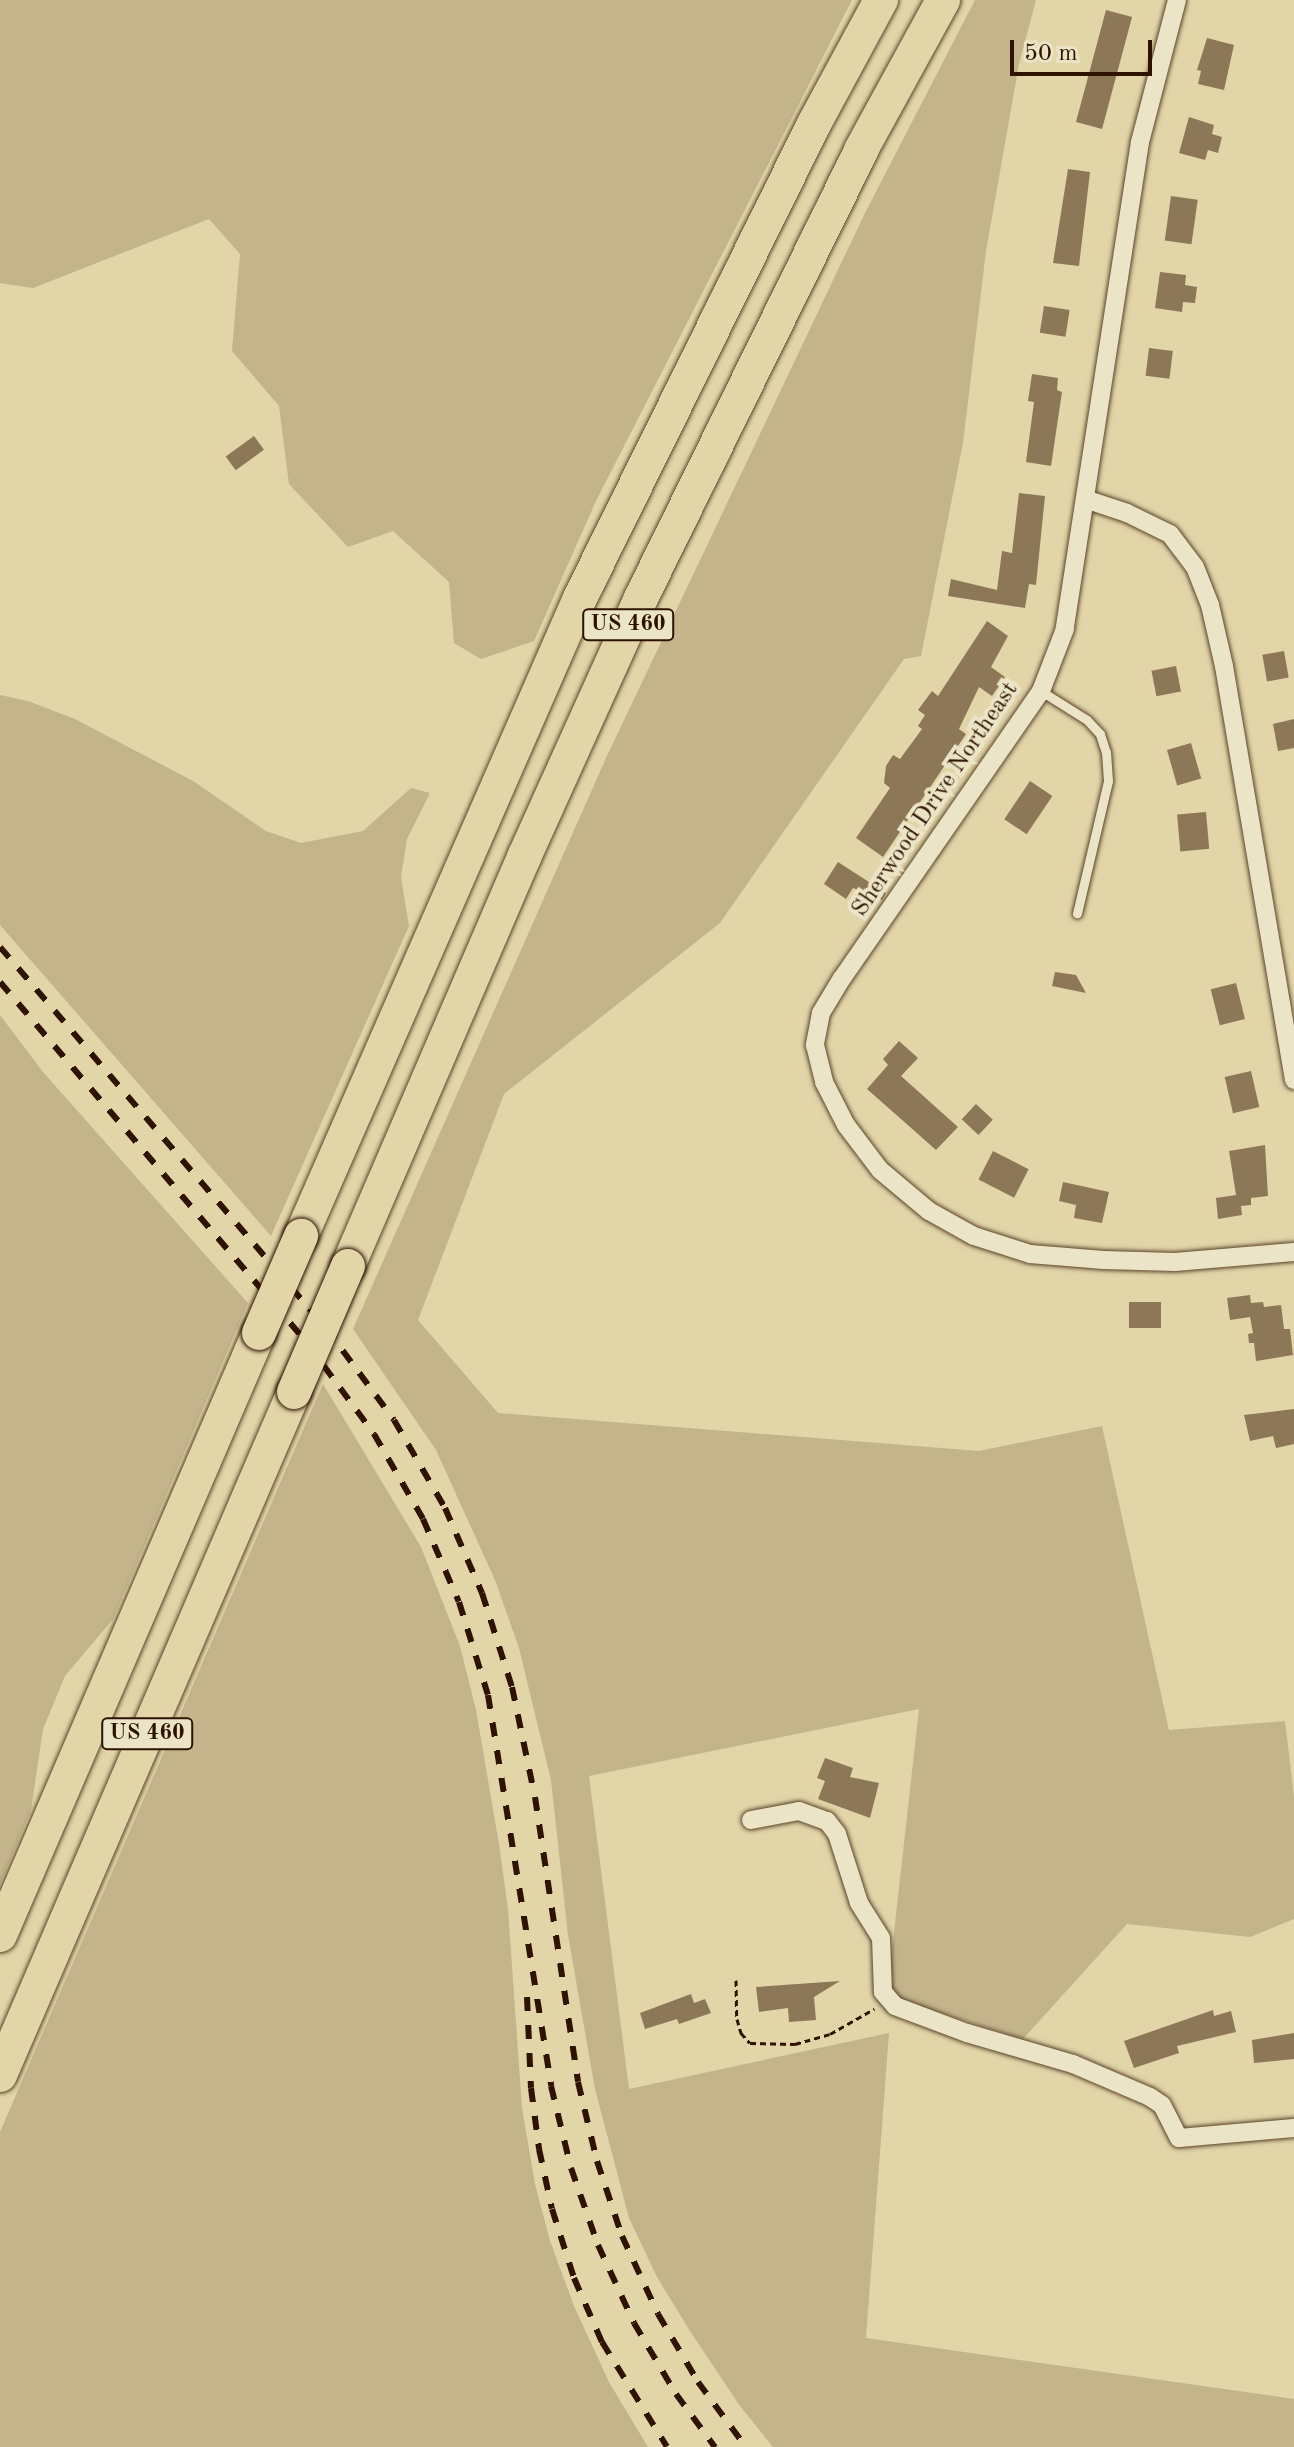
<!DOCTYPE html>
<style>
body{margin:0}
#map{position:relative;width:1294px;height:2447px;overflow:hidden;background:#e2d5a8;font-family:"Old Standard TT",serif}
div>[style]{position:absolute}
.green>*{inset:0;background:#c3b48b}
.building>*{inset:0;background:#8c7857;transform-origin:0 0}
.path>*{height:3px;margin-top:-1.5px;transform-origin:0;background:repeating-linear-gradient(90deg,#2e1300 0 6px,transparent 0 10px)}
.roads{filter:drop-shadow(0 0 2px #5b442a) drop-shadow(0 0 2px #5b442a)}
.service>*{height:9px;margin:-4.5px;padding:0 4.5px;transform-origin:4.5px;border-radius:4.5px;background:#ece4c6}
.minor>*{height:18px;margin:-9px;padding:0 9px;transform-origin:9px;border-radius:9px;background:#ece4c6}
.motorway>*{height:34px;margin:-17px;padding:0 17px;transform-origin:17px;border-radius:17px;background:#e2d5a8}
.rail>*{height:6px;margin-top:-3px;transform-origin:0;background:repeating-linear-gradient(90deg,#2e1300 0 14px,transparent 0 28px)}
.bridges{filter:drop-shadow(0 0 2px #2e1300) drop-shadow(0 0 2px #2e1300)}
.motorway-bridge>*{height:34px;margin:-17px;padding:0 17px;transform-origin:17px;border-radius:17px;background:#e2d5a8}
span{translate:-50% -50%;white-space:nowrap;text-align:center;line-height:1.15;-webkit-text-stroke:8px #ece4c6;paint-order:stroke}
.shield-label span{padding:2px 6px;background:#ece4c6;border:2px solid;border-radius:6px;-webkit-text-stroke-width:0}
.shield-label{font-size:22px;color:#2e1300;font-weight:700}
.street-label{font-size:24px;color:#2e1300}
.scale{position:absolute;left:1010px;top:40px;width:142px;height:36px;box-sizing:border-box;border:4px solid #2e1300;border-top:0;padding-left:10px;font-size:24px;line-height:28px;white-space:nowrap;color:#2e1300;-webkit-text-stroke:6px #ece4c6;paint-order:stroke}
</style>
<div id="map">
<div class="green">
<i style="clip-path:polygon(0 0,852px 0,596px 501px,534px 641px,481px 659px,454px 643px,449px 582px,393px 531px,348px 547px,289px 484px,279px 406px,232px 351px,240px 254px,209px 219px,33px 288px,0 283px)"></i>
<i style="clip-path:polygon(975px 0,1036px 0,1019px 64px,986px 251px,963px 443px,921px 656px,904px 659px,720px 923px,504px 1094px,418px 1320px,498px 1413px,979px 1451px,1102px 1426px,1169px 1730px,1285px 1721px,1294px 1797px,1294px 1919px,1250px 1937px,1127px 1924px,1023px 2039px,900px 2000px,888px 1986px,919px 1709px,589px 1776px,629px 2089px,889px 2033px,866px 2338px,1294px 2399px,1294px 2447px,773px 2447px,740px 2406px,690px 2331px,657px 2277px,629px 2218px,595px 2089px,568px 1935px,551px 1780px,519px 1648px,495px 1580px,436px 1450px,353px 1329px,606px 758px,865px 213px)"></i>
<i style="clip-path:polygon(0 695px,28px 701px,75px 719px,193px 781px,266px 831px,301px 843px,363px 831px,411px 788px,430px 793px,407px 839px,401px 877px,409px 926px,271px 1236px,0 925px)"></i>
<i style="clip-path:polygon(0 1015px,43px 1072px,248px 1303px,113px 1619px,65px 1676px,43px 1729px,31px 1810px,0 1884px)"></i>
<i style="clip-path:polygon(323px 1384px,421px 1547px,460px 1646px,476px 1710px,499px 1844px,508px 1909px,522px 2108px,535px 2184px,550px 2241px,574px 2306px,609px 2382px,648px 2447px,0 2447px,0 2132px)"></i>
</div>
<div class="building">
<i style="left:1106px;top:10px;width:27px;height:116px;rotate:15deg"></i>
<i style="clip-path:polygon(1207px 38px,1234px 45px,1224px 90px,1198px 84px,1201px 71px,1197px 70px)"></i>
<i style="clip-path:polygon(1189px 117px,1214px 125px,1212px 134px,1222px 137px,1218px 153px,1208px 150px,1205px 160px,1179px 153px)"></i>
<i style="clip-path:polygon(1068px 169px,1090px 172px,1079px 266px,1053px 263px)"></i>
<i style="left:1171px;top:196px;width:27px;height:45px;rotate:8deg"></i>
<i style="clip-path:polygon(1160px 272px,1186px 275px,1185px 285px,1197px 287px,1195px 303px,1183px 302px,1182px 312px,1155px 308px)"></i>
<i style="left:1044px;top:306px;width:26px;height:27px;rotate:9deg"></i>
<i style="left:1149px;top:348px;width:24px;height:28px;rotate:7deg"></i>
<i style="clip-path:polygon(1032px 374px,1058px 378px,1057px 390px,1062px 392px,1051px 466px,1026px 462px,1034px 402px,1028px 401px)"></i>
<i style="left:254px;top:436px;width:17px;height:35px;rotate:54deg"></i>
<i style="clip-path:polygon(1019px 493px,1045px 496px,1036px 585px,1029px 584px,1025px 608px,948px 596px,951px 579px,997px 590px,1002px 551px,1012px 553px)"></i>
<i style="clip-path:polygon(987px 621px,1008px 636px,991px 667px,1005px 677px,992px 696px,979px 687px,959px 729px,966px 734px,883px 857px,856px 838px,890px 788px,884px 783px,886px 766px,893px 755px,900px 759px,922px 729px,918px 726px,925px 715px,918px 710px,932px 691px,938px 696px)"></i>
<i style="left:1284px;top:651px;width:27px;height:22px;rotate:80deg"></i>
<i style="left:1176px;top:666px;width:26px;height:25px;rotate:79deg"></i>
<i style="clip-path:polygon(1294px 719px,1294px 748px,1278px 751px,1273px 724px)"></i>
<i style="left:1191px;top:743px;width:37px;height:25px;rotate:74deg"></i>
<i style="left:1030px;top:781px;width:27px;height:46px;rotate:34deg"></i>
<i style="left:1206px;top:812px;width:37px;height:29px;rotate:85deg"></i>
<i style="clip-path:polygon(838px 862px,886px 893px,882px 900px,853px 888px,846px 899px,824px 884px)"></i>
<i style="clip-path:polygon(1055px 972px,1076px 975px,1086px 993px,1052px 986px)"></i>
<i style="left:1236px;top:983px;width:37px;height:26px;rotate:76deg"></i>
<i style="clip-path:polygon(899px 1041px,918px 1058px,901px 1076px,958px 1127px,936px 1150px,867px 1089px,888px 1065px,883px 1059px)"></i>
<i style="left:1251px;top:1071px;width:37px;height:27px;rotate:77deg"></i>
<i style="left:976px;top:1104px;width:23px;height:21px;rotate:43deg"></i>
<i style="clip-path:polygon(1265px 1145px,1268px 1196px,1251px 1198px,1251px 1205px,1241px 1206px,1242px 1215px,1218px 1219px,1216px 1198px,1236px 1195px,1229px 1151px)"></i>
<i style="left:993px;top:1151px;width:40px;height:32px;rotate:27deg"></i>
<i style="clip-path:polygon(1063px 1182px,1109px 1192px,1102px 1223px,1074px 1218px,1076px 1205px,1059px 1201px)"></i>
<i style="clip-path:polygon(1250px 1295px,1251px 1303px,1263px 1302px,1264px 1307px,1281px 1305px,1284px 1329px,1290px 1329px,1293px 1355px,1256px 1361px,1254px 1343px,1249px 1343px,1248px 1334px,1253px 1333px,1250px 1317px,1230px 1320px,1227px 1298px)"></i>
<i style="left:1129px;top:1302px;width:32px;height:26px"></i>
<i style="clip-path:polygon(1294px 1409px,1294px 1444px,1276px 1448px,1273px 1436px,1250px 1441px,1244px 1415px)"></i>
<i style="clip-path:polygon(825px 1758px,853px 1768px,850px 1777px,879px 1783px,870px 1818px,818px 1799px,825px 1781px,817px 1778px)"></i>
<i style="clip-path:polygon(840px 1981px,814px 1997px,816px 2020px,789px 2022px,788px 2008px,759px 2012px,756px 1987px)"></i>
<i style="clip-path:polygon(691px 1994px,694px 2003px,705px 1999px,711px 2013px,679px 2024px,677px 2019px,645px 2029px,640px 2013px)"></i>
<i style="clip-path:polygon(1213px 2010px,1214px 2016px,1231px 2011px,1236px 2032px,1177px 2046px,1179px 2053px,1134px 2068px,1124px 2041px)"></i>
<i style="clip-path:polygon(1294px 2033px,1294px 2059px,1254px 2063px,1252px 2040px)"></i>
</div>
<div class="path">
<i style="left:736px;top:1980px;width:39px;rotate:89deg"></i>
<i style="left:737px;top:2019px;width:15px;rotate:74deg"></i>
<i style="left:741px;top:2033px;width:13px;rotate:48deg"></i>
<i style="left:750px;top:2043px;width:45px;rotate:1.3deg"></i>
<i style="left:795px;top:2044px;width:36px;rotate:-16deg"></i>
<i style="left:830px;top:2034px;width:51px;rotate:-29.6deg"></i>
</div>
<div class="roads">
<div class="service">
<i style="left:1041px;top:691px;width:54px;rotate:32.2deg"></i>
<i style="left:1087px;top:720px;width:19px;rotate:47deg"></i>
<i style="left:1100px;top:734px;width:19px;rotate:72deg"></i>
<i style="left:1106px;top:752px;width:29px;rotate:86deg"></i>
<i style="left:1108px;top:781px;width:136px;rotate:103.2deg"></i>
</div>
<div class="minor">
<i style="left:1177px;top:0;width:147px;rotate:104.6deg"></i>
<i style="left:1140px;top:142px;width:493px;rotate:98.8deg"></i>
<i style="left:1065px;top:629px;width:66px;rotate:111.2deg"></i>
<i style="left:1041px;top:691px;width:349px;rotate:124.7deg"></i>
<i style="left:842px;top:978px;width:41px;rotate:121deg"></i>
<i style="left:821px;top:1013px;width:33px;rotate:101deg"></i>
<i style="left:815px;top:1045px;width:38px;rotate:76deg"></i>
<i style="left:824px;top:1082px;width:48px;rotate:62.9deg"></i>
<i style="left:846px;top:1125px;width:56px;rotate:52.9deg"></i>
<i style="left:880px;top:1170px;width:64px;rotate:39.9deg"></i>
<i style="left:929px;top:1211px;width:51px;rotate:29.1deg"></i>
<i style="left:974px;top:1236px;width:59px;rotate:17.8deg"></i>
<i style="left:1030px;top:1254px;width:74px;rotate:4.6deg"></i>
<i style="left:1104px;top:1260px;width:71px;rotate:1.6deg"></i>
<i style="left:1175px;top:1262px;width:119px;rotate:-4.8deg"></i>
<i style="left:1085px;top:499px;width:44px;rotate:18.4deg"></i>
<i style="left:1127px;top:513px;width:48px;rotate:26deg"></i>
<i style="left:1170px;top:534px;width:41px;rotate:52.9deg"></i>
<i style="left:1195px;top:567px;width:41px;rotate:68.5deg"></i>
<i style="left:1210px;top:605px;width:63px;rotate:77.1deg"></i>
<i style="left:1224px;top:666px;width:420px;rotate:80.4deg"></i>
<i style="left:751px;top:1820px;width:49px;rotate:-10.6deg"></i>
<i style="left:799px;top:1811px;width:30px;rotate:20deg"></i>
<i style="left:827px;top:1821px;width:16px;rotate:52deg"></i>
<i style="left:837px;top:1834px;width:72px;rotate:72.3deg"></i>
<i style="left:859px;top:1903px;width:41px;rotate:57.8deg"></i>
<i style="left:881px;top:1938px;width:54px;rotate:87.9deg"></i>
<i style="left:883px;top:1992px;width:18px;rotate:49deg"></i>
<i style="left:895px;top:2006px;width:77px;rotate:20.6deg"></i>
<i style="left:967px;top:2033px;width:110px;rotate:16.3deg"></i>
<i style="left:1073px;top:2064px;width:84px;rotate:23.2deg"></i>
<i style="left:1150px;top:2097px;width:14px;rotate:34deg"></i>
<i style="left:1162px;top:2105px;width:37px;rotate:63deg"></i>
<i style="left:1179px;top:2138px;width:115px;rotate:-5deg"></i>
</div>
<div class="motorway">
<i style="left:301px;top:1236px;width:696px;rotate:-66.38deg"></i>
<i style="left:580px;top:598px;width:529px;rotate:-63.73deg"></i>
<i style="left:814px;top:124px;width:141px;rotate:-61.6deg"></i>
<i style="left:348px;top:1266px;width:447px;rotate:-66.7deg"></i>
<i style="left:525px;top:855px;width:282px;rotate:-65.7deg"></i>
<i style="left:641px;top:598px;width:499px;rotate:-63.8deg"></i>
<i style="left:861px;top:150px;width:171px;rotate:-61.3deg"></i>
<i style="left:0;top:1935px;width:655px;rotate:-66.72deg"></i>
<i style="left:0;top:2075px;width:744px;rotate:-66.71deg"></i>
</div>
</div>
<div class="rail">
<i style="left:0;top:947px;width:501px;rotate:49.45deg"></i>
<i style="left:326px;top:1328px;width:114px;rotate:53.5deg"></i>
<i style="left:394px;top:1420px;width:102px;rotate:59.9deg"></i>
<i style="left:445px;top:1508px;width:93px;rotate:66.5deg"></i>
<i style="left:482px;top:1593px;width:99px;rotate:72.3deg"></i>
<i style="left:512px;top:1687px;width:112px;rotate:78.2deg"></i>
<i style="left:535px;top:1797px;width:288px;rotate:81.4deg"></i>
<i style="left:578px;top:2082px;width:81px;rotate:76.5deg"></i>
<i style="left:597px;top:2161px;width:79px;rotate:71.6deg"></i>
<i style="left:622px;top:2236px;width:86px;rotate:65.2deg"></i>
<i style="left:658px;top:2314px;width:79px;rotate:59.5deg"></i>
<i style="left:698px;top:2382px;width:81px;rotate:53.6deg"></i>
<i style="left:0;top:982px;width:474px;rotate:49.6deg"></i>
<i style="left:307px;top:1343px;width:113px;rotate:53.6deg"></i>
<i style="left:374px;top:1434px;width:98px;rotate:60deg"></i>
<i style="left:423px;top:1519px;width:90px;rotate:66.6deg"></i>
<i style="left:459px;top:1602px;width:97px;rotate:72.7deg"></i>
<i style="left:488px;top:1695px;width:396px;rotate:80.8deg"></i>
<i style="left:551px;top:2086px;width:84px;rotate:76.3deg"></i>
<i style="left:571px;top:2168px;width:82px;rotate:70.7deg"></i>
<i style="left:598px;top:2245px;width:86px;rotate:65.2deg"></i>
<i style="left:634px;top:2323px;width:82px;rotate:59.4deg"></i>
<i style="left:676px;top:2394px;width:66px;rotate:53.7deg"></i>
<i style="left:527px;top:1997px;width:91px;rotate:87.5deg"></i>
<i style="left:531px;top:2088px;width:62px;rotate:82.5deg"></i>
<i style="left:539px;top:2149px;width:61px;rotate:77.8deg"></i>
<i style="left:552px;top:2209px;width:72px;rotate:72.3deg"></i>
<i style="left:574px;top:2278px;width:70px;rotate:66.4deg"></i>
<i style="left:602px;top:2342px;width:123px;rotate:58.2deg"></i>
</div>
<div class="bridges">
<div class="motorway-bridge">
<i style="left:259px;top:1333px;width:106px;rotate:-66.6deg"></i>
<i style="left:294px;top:1392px;width:137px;rotate:-66.8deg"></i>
</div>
</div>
<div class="shield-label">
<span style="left:628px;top:625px">US 460</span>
<span style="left:147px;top:1734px">US 460</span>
</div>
<div class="street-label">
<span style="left:936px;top:800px;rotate:-56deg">Sherwood Drive Northeast</span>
</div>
<div class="scale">50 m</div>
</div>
